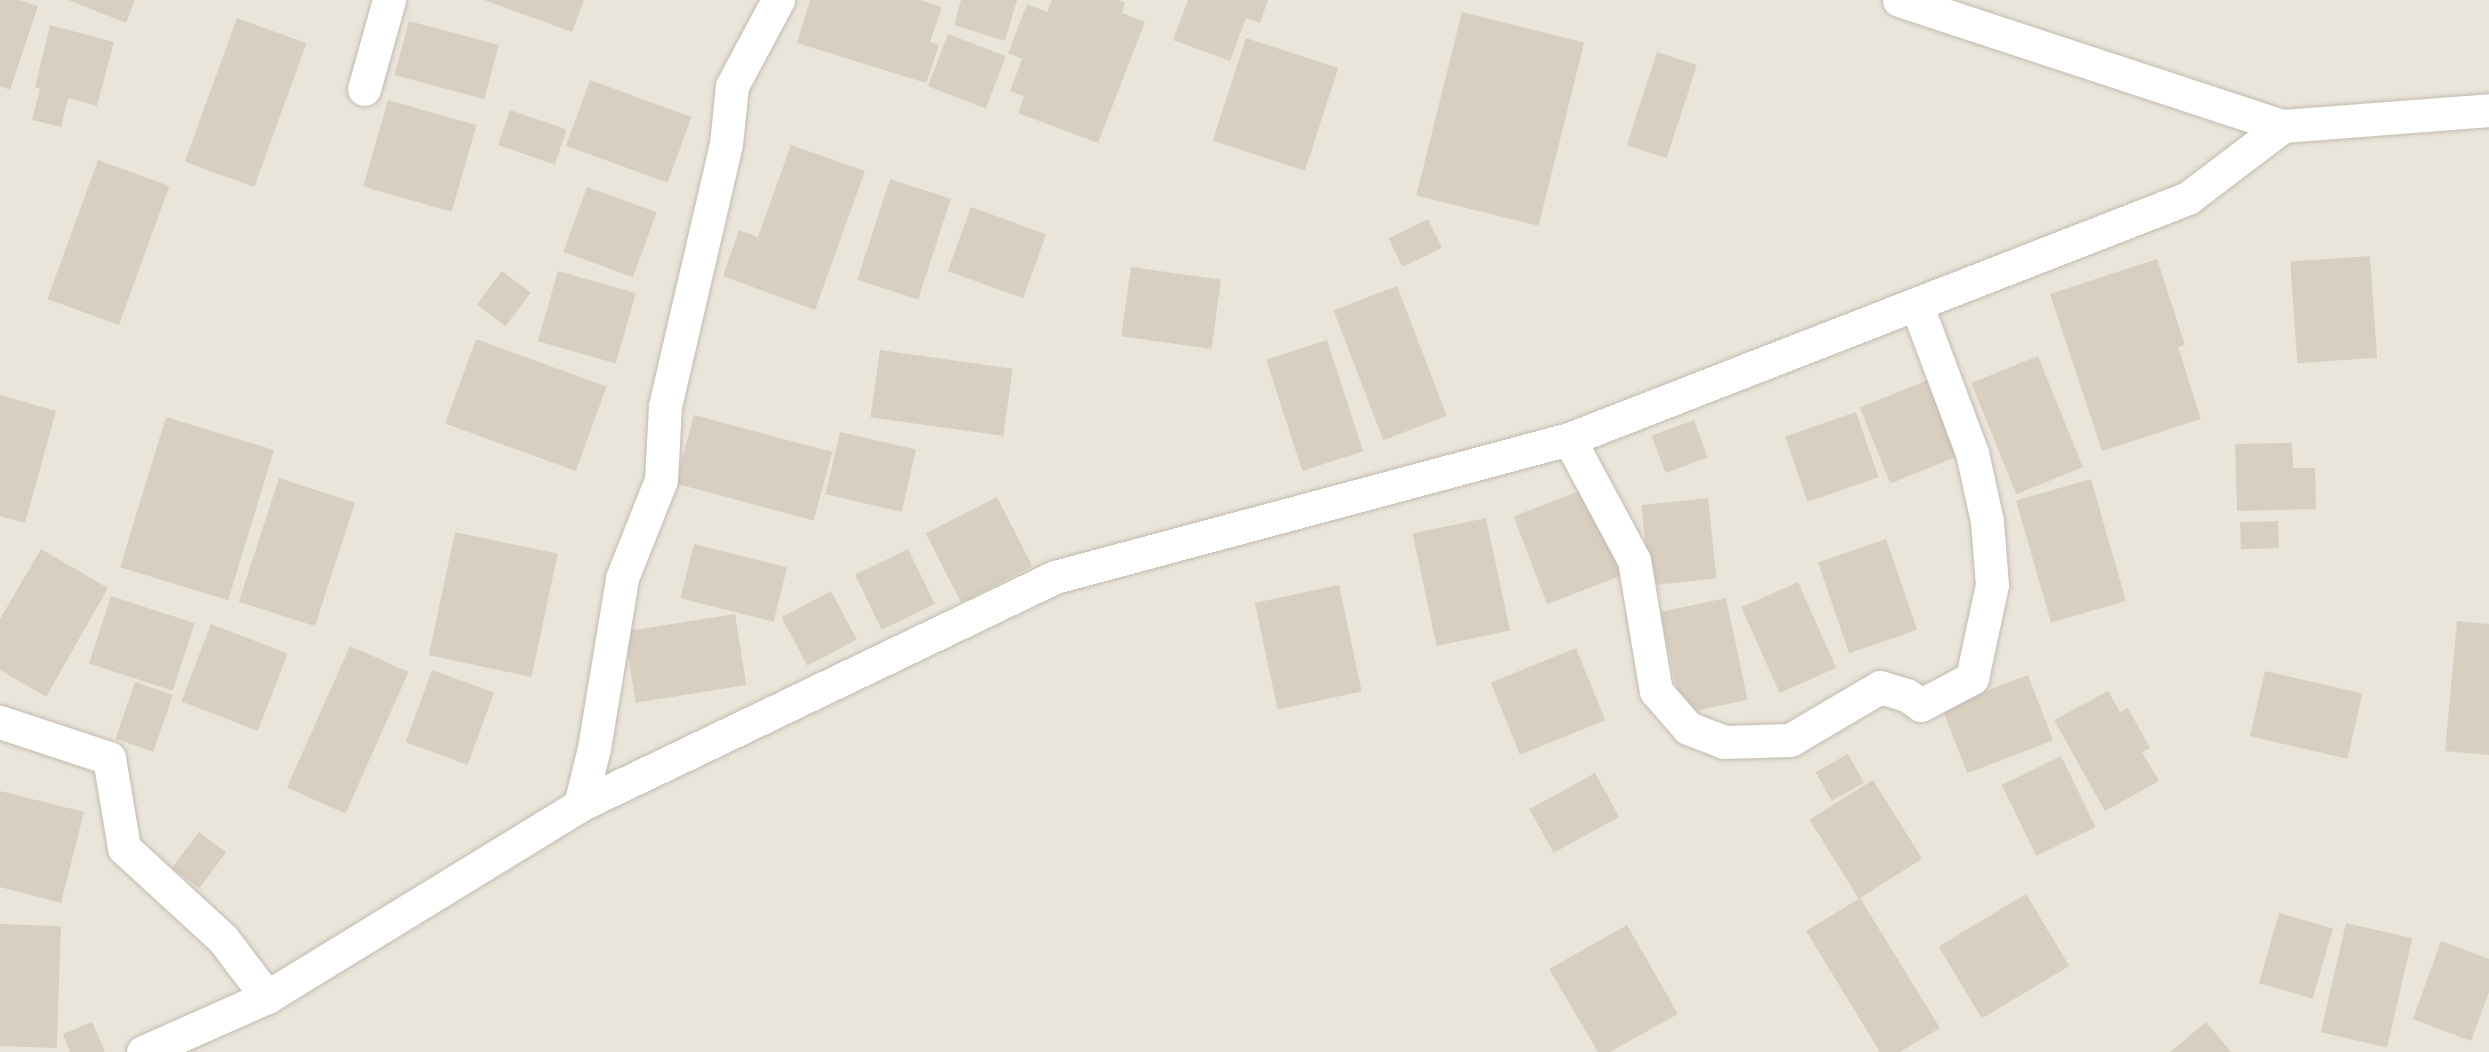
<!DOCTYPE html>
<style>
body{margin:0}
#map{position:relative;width:2489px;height:1052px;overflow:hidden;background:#f6f3ec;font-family:"Fira Sans",sans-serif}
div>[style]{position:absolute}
.residential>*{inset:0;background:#eae5da;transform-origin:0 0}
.building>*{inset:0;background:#d8cfc1;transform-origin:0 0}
.roads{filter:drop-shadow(0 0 2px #c2bbae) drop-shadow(0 0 2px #c2bbae)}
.minor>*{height:33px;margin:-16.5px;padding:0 16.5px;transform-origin:16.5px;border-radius:16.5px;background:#fff}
span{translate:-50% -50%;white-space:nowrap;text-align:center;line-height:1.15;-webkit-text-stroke:4.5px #fff;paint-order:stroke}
</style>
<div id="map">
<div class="residential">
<i style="left:0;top:0;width:2489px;height:1052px"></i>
</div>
<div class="building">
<i style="clip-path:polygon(0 0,19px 0,38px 6px,10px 90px,0 86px)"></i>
<i style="clip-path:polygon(68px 0,135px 0,126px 23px)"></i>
<i style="clip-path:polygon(484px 0,584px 0,572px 32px)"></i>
<i style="clip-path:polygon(810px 0,920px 0,942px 7px,930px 42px,939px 45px,926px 83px,797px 43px)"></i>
<i style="clip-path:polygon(961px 0,1017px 0,1005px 41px,954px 25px)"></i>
<i style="clip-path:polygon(1052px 0,1119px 0,1125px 2px,1122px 13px,1145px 22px,1098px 143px,1018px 113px,1024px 96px,1010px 91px,1022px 59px,1008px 53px,1027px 4px,1047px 12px)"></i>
<i style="clip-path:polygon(1188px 0,1268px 0,1260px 23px,1246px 18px,1230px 61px,1173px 40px)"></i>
<i style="left:1462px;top:12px;width:126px;height:189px;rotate:14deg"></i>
<i style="left:237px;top:18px;width:74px;height:153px;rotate:20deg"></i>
<i style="left:409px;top:21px;width:93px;height:56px;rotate:15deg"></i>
<i style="clip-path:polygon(50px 25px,114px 42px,97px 106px,68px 98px,61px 127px,32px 120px,40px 89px,35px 87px)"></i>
<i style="left:948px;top:34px;width:62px;height:56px;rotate:21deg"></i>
<i style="left:1246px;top:38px;width:97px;height:108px;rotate:18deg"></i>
<i style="left:1657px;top:52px;width:42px;height:98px;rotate:18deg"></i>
<i style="left:590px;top:80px;width:108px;height:70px;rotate:20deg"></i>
<i style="left:388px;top:100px;width:92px;height:90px;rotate:16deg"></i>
<i style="left:510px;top:110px;width:60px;height:37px;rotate:19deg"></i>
<i style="clip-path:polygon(791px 145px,865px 171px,815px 310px,723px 276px,739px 230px,758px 237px)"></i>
<i style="left:98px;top:160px;width:76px;height:148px;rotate:20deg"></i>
<i style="left:890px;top:179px;width:64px;height:106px;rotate:18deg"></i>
<i style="left:587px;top:187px;width:74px;height:69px;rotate:20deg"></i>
<i style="left:971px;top:207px;width:80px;height:68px;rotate:20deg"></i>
<i style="left:1428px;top:219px;width:32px;height:44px;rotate:64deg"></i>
<i style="left:2370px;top:256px;width:102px;height:80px;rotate:86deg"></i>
<i style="clip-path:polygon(2157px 259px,2185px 345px,2178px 347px,2201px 419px,2102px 451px,2050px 294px)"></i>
<i style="left:1131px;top:267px;width:91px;height:70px;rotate:8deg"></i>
<i style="left:502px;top:271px;width:36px;height:42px;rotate:37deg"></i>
<i style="left:558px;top:271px;width:81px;height:73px;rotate:16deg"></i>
<i style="left:1397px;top:286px;width:139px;height:68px;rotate:69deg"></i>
<i style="left:476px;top:339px;width:139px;height:90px;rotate:20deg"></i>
<i style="left:1327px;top:340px;width:117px;height:64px;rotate:72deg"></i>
<i style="left:880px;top:350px;width:134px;height:68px;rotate:8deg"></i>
<i style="left:2038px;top:356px;width:120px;height:72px;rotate:68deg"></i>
<i style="left:1933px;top:378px;width:82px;height:79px;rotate:68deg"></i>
<i style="clip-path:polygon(0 395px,56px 411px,25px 523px,0 516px)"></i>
<i style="left:1856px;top:412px;width:69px;height:75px;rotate:71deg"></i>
<i style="left:694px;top:415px;width:143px;height:71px;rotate:15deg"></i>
<i style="left:166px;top:417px;width:113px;height:157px;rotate:17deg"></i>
<i style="left:1694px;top:420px;width:40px;height:45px;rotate:70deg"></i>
<i style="left:840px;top:432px;width:78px;height:64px;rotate:13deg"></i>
<i style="clip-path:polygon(2292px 443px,2293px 468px,2315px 468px,2316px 509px,2237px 511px,2235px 444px)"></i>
<i style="left:279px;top:478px;width:80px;height:130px;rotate:18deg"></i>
<i style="left:2091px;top:479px;width:127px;height:78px;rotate:74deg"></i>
<i style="left:1590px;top:487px;width:94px;height:82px;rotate:69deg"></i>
<i style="left:997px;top:497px;width:78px;height:80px;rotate:63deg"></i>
<i style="left:1708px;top:498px;width:81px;height:67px;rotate:84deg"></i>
<i style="left:1486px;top:518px;width:115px;height:75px;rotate:78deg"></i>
<i style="left:2278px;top:521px;width:27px;height:38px;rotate:88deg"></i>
<i style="left:455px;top:532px;width:105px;height:126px;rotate:12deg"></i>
<i style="left:1886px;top:539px;width:96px;height:72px;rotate:71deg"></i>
<i style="left:694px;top:544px;width:96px;height:56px;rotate:14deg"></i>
<i style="clip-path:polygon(41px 549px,108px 588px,46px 697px,0 670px,0 619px)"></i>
<i style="left:908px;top:549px;width:61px;height:59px;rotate:64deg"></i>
<i style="left:1798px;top:582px;width:94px;height:62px;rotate:66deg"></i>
<i style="left:1339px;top:585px;width:109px;height:86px;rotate:78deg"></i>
<i style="left:831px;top:591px;width:55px;height:56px;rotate:62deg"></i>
<i style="left:111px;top:596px;width:88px;height:71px;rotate:18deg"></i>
<i style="left:1726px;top:598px;width:104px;height:67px;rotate:78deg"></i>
<i style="left:735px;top:614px;width:72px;height:112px;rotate:81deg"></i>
<i style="clip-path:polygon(2457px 621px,2489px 624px,2489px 755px,2445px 751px)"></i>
<i style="left:211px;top:624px;width:82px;height:83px;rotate:21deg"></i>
<i style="left:350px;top:646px;width:64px;height:155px;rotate:24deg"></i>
<i style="left:1576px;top:648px;width:78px;height:92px;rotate:68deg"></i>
<i style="left:432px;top:670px;width:66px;height:77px;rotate:20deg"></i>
<i style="left:2265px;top:671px;width:100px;height:67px;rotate:13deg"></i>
<i style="left:2028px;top:675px;width:70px;height:92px;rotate:69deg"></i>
<i style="left:135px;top:682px;width:40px;height:60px;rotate:19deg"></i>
<i style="clip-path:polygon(2108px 691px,2120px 712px,2128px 708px,2150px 748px,2142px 752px,2159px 781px,2105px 811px,2054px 720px)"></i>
<i style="left:1848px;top:754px;width:33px;height:37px;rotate:61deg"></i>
<i style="left:2061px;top:756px;width:79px;height:66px;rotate:64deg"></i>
<i style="left:1595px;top:773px;width:50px;height:75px;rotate:61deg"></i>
<i style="left:1873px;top:780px;width:93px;height:75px;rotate:58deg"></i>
<i style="clip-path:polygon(0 791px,84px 812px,61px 903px,0 887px)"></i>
<i style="left:199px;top:832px;width:34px;height:45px;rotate:37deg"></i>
<i style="left:2026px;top:894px;width:84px;height:102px;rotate:59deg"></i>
<i style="clip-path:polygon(1860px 898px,1940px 1028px,1900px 1052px,1880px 1052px,1806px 931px)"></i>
<i style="left:2279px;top:913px;width:56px;height:73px;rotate:16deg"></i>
<i style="left:2346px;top:923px;width:68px;height:112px;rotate:13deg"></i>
<i style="left:0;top:924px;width:61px;height:122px;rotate:2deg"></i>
<i style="clip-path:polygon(1627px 925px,1678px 1014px,1610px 1052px,1598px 1052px,1549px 969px)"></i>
<i style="clip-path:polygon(2441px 941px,2489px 959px,2489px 992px,2471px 1041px,2413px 1019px)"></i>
<i style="clip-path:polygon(92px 1022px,105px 1052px,70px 1052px,63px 1034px)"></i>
<i style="clip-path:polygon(2206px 1022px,2231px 1052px,2170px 1052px)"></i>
</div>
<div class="roads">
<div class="minor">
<i style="left:1899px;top:0;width:404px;rotate:18.2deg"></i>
<i style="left:2283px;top:126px;width:207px;rotate:-4.4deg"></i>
<i style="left:364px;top:89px;width:92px;rotate:-74.3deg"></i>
<i style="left:1569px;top:439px;width:137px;rotate:61.8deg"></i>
<i style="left:1634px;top:560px;width:133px;rotate:80.5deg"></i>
<i style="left:1656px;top:691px;width:49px;rotate:49.1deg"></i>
<i style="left:1688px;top:728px;width:39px;rotate:21deg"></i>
<i style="left:1724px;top:742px;width:66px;rotate:-1.7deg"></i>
<i style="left:1790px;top:740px;width:104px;rotate:-30.5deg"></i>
<i style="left:1880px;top:687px;width:28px;rotate:17deg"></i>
<i style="left:1907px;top:695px;width:17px;rotate:36deg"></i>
<i style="left:1921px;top:705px;width:58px;rotate:-27.9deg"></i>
<i style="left:1972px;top:678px;width:95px;rotate:-77.9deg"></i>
<i style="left:1992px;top:585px;width:64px;rotate:-94.5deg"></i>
<i style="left:1987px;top:521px;width:70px;rotate:-102.4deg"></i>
<i style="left:1972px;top:453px;width:157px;rotate:-110.5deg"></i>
<i style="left:0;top:722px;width:115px;rotate:18.3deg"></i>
<i style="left:109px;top:758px;width:91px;rotate:80.5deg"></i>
<i style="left:124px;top:848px;width:134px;rotate:42.6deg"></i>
<i style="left:223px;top:939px;width:73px;rotate:52.8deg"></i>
<i style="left:580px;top:805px;width:59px;rotate:-76.2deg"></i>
<i style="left:594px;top:748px;width:172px;rotate:-80.6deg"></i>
<i style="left:622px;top:578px;width:105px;rotate:-68.3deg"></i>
<i style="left:661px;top:480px;width:74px;rotate:-86.9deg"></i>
<i style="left:665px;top:406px;width:269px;rotate:-76.9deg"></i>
<i style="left:726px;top:144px;width:58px;rotate:-84.1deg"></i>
<i style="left:732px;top:86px;width:98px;rotate:-61.9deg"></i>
<i style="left:143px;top:1052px;width:136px;rotate:-23.9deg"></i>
<i style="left:267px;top:997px;width:367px;rotate:-31.5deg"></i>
<i style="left:580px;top:805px;width:527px;rotate:-25.64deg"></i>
<i style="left:1055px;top:577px;width:532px;rotate:-15.03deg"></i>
<i style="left:1569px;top:439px;width:664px;rotate:-21.27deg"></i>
<i style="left:2188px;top:198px;width:119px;rotate:-37.2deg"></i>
</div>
</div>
</div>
